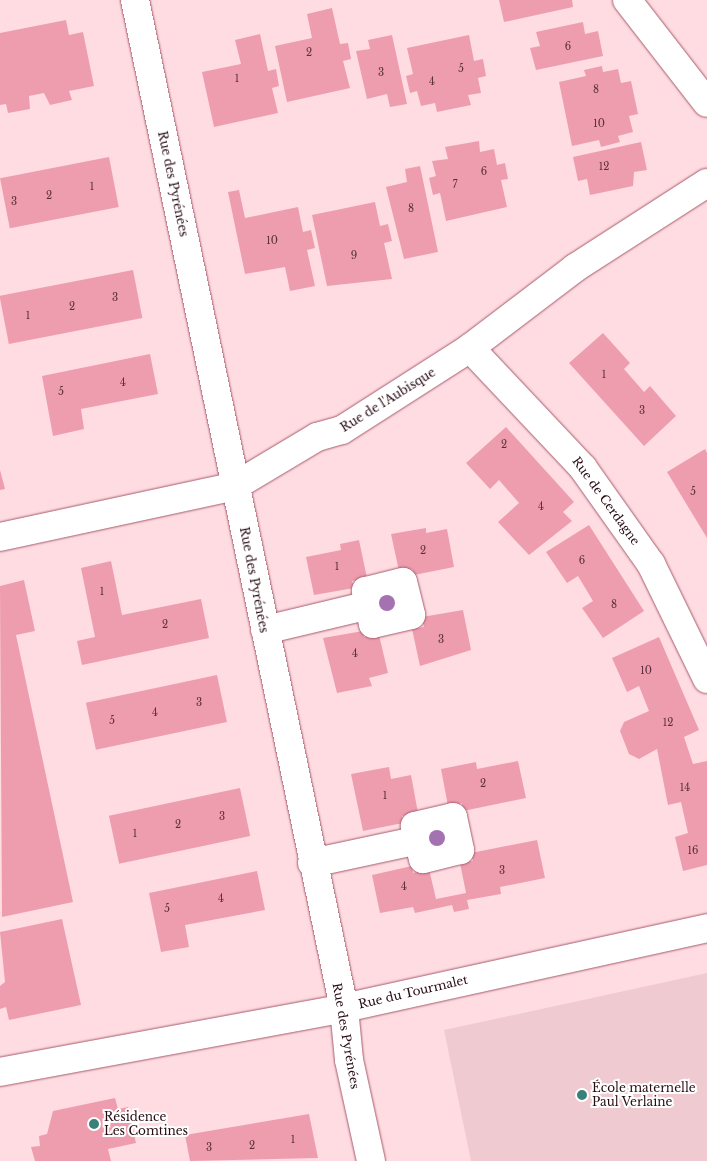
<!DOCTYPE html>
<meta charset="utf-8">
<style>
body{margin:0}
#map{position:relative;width:707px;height:1161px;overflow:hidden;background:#ffdce2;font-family:"Libre Baskerville",serif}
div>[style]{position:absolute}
.built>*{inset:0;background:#f0cad1}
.building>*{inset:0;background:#ee9dae;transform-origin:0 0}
.roads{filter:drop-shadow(0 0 1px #a55b6c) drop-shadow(0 0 1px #a55b6c)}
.minor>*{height:28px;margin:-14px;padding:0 14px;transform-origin:14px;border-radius:14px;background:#fff}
.trees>*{width:16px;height:16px;margin:-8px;border-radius:50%;background:#a471b1}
.dots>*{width:14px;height:14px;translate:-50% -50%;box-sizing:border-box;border:2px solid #fff;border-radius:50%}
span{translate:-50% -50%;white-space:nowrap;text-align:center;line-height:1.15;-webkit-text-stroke:4px #fff;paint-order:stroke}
.number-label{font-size:10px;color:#5a303a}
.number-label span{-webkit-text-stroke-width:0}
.street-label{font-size:12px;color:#280b13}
.poi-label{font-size:12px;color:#280b13}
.left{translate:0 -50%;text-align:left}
</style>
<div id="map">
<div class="built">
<i style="clip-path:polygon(707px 973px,707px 1161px,471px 1161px,444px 1030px)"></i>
</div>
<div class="building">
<i style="clip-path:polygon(499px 0,572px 0,573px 7px,504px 22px)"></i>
<i style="clip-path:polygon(332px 8px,340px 44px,348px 43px,351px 59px,343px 61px,350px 88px,287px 102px,275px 46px,312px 38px,307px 14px)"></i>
<i style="clip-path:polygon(66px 20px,69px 35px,83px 32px,94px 86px,69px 91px,72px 100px,50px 105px,44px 93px,29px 96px,30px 109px,8px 113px,6px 104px,0 105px,0 33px)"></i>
<i style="clip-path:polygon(583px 22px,585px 34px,598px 31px,603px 56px,536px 70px,530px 48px,540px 46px,536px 32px)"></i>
<i style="clip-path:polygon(260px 34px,268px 71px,276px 69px,279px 86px,272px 88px,278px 113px,214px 127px,202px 72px,241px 64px,235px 40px)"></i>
<i style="clip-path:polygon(392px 35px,407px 104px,390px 107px,387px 94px,367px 99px,356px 51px,370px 49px,368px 40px)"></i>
<i style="clip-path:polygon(469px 35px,474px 61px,483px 59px,486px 76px,478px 78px,481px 93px,468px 95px,471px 105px,437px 112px,435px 103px,421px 106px,417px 91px,410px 93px,406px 76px,413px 74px,407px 48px)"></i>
<i style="clip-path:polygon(602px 66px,603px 72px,618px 69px,621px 83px,631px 81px,638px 114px,629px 116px,633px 132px,618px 136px,620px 142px,601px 147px,599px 140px,572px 146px,559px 82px,586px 76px,584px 70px)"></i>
<i style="clip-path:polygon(479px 141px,480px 152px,494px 149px,497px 165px,505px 163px,508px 179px,501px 180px,507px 207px,446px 221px,440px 193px,433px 195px,429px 178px,436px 176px,432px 161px,448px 159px,445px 147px)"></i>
<i style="clip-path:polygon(641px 142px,647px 170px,634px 172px,633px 186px,590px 195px,587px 179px,578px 181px,573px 157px)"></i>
<i style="left:109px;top:157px;width:51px;height:111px;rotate:79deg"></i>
<i style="clip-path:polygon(420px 166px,438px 252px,404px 259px,386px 187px,407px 182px,405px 169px)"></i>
<i style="clip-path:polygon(239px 190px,245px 218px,298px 207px,303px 232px,311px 230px,315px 248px,307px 250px,315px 286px,290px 291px,285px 267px,245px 274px,228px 192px)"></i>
<i style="clip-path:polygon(375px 202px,380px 226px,388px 224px,392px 241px,384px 243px,392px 279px,327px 286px,312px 215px)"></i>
<i style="left:133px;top:270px;width:49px;height:136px;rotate:79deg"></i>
<i style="clip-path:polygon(603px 333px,630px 363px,624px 369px,644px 392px,650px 386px,676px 416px,644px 446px,569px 363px)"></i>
<i style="clip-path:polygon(150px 354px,158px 394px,81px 409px,84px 429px,53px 436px,42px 376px)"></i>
<i style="clip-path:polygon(506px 427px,574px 502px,563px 512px,572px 521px,529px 555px,498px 522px,519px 503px,499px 480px,490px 489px,466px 463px)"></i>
<i style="clip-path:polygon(705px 449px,707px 453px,707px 538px,667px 472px)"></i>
<i style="clip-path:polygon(0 470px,5px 489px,0 490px)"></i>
<i style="clip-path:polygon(589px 525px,644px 611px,603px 638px,582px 608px,593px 601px,578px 576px,567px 583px,546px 552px)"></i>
<i style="clip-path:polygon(426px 528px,426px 533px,447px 529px,454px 567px,414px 575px,412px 569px,399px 571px,391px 534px)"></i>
<i style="clip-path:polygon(359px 540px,367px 578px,352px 581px,354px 588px,314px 595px,306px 557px,341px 550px,340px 544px)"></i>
<i style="clip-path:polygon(111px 561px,122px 615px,201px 599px,209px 638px,82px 665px,77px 641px,95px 637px,81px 568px)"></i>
<i style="clip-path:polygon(24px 580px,35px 631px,16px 635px,73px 902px,2px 917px,0 586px)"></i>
<i style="clip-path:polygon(463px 610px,471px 650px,420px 666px,412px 629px,424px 627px,422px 617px)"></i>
<i style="clip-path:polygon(363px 631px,364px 637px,379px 635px,388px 673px,369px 678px,372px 686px,337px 693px,323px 638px)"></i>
<i style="clip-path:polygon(659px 637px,699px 730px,684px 737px,693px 764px,707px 761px,707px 865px,683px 871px,675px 837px,688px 833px,681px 802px,668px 805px,657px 749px,639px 759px,629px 754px,620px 731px,624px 722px,649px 711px,639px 686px,627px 692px,612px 658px)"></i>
<i style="left:217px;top:675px;width:48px;height:134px;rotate:78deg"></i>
<i style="clip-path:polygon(518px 761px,526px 798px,463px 811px,462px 803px,448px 806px,441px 769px,476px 762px,477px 769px)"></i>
<i style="clip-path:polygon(389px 767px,391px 779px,411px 775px,418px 813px,402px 816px,403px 823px,363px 831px,351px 774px)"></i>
<i style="left:240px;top:788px;width:49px;height:134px;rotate:78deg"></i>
<i style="clip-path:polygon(537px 840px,545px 878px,500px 887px,501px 894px,467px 900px,469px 909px,454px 912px,452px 905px,415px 913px,413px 907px,380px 913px,372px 875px,412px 866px,413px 873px,429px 869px,436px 899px,466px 893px,460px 863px,473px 861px,471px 853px)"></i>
<i style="clip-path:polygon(257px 871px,265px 910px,185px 925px,189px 947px,161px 952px,149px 893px)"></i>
<i style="clip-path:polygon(62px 919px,81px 1005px,9px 1020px,6px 1007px,0 1009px,0 986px,5px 982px,0 932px)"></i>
<i style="clip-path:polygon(115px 1098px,118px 1109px,128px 1107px,136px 1143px,108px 1149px,111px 1161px,35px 1161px,31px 1147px,40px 1146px,39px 1136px,47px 1134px,53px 1111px)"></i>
<i style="clip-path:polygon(309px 1114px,318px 1158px,190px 1161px,185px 1135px)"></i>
</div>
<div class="roads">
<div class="minor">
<i style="left:135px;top:0;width:1029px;rotate:78.29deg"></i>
<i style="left:344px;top:1008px;width:52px;rotate:84.5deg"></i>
<i style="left:349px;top:1060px;width:103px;rotate:77.7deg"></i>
<i style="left:627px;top:0;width:130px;rotate:52.2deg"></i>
<i style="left:470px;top:348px;width:165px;rotate:46.7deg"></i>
<i style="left:583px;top:468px;width:118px;rotate:54.7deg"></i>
<i style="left:651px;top:564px;width:128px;rotate:64deg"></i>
<i style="left:0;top:537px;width:240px;rotate:-12.2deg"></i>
<i style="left:235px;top:486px;width:96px;rotate:-30.9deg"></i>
<i style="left:317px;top:437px;width:26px;rotate:-16deg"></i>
<i style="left:342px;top:430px;width:152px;rotate:-32.6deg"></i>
<i style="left:470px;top:348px;width:132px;rotate:-37.3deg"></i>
<i style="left:575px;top:268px;width:157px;rotate:-32.8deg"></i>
<i style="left:403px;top:582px;width:34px;rotate:76deg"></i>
<i style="left:411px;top:615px;width:39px;rotate:167deg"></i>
<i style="left:373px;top:624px;width:34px;rotate:-102deg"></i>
<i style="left:366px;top:591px;width:38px;rotate:-14deg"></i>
<i style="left:265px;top:630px;width:107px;rotate:-13.5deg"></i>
<i style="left:453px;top:817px;width:34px;rotate:78deg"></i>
<i style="left:460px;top:850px;width:38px;rotate:166deg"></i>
<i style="left:423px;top:859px;width:34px;rotate:-104deg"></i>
<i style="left:415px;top:826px;width:39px;rotate:-13deg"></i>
<i style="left:312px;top:863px;width:109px;rotate:-12.1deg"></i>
<i style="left:0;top:1072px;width:350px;rotate:-10.5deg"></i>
<i style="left:344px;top:1008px;width:372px;rotate:-12.4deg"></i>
</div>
</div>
<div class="trees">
<i style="left:387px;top:603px"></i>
<i style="left:437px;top:838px"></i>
</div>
<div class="dots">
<i style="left:582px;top:1095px;background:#398078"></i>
<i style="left:94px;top:1124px;background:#398078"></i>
</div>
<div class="number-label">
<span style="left:568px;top:47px">6</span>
<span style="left:309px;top:53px">2</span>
<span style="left:461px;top:69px">5</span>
<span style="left:381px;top:73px">3</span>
<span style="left:237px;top:79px">1</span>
<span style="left:432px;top:82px">4</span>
<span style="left:596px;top:90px">8</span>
<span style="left:599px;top:124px">10</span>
<span style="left:604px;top:167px">12</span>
<span style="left:484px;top:172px">6</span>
<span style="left:455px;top:185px">7</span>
<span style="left:92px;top:187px">1</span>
<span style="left:49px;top:196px">2</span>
<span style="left:14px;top:202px">3</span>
<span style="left:411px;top:209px">8</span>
<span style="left:272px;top:241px">10</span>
<span style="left:354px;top:256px">9</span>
<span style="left:115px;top:298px">3</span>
<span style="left:72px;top:307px">2</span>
<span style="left:28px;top:316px">1</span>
<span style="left:604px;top:375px">1</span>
<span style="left:123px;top:383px">4</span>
<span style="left:61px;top:392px">5</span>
<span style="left:642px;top:411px">3</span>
<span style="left:504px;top:445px">2</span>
<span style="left:693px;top:492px">5</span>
<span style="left:541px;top:507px">4</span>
<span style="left:423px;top:551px">2</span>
<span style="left:582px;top:561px">6</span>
<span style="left:337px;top:567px">1</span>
<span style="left:102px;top:592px">1</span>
<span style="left:614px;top:605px">8</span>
<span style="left:165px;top:625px">2</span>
<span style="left:441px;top:640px">3</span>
<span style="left:355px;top:654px">4</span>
<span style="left:646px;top:671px">10</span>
<span style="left:199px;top:703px">3</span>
<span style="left:155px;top:713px">4</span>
<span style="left:112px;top:721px">5</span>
<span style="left:668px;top:723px">12</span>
<span style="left:483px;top:784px">2</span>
<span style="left:685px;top:788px">14</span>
<span style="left:385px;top:796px">1</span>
<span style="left:222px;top:817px">3</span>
<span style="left:178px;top:825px">2</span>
<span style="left:135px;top:834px">1</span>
<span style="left:693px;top:851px">16</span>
<span style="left:502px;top:871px">3</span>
<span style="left:404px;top:887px">4</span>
<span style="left:221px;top:899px">4</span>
<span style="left:167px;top:909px">5</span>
<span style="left:293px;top:1140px">1</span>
<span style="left:252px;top:1146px">2</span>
<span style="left:209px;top:1148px">3</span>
</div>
<div class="street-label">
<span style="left:173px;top:184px;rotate:78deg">Rue des Pyrénées</span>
<span style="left:388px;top:400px;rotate:-32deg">Rue de l'Aubisque</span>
<span style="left:606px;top:501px;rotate:54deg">Rue de Cerdagne</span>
<span style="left:254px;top:580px;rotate:79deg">Rue des Pyrénées</span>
<span style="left:413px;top:992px;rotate:-13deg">Rue du Tourmalet</span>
<span style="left:346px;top:1036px;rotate:80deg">Rue des Pyrénées</span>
</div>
<div class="poi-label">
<span class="left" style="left:592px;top:1095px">École maternelle<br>Paul Verlaine</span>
<span class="left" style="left:104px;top:1124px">Résidence<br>Les Comtines</span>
</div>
</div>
